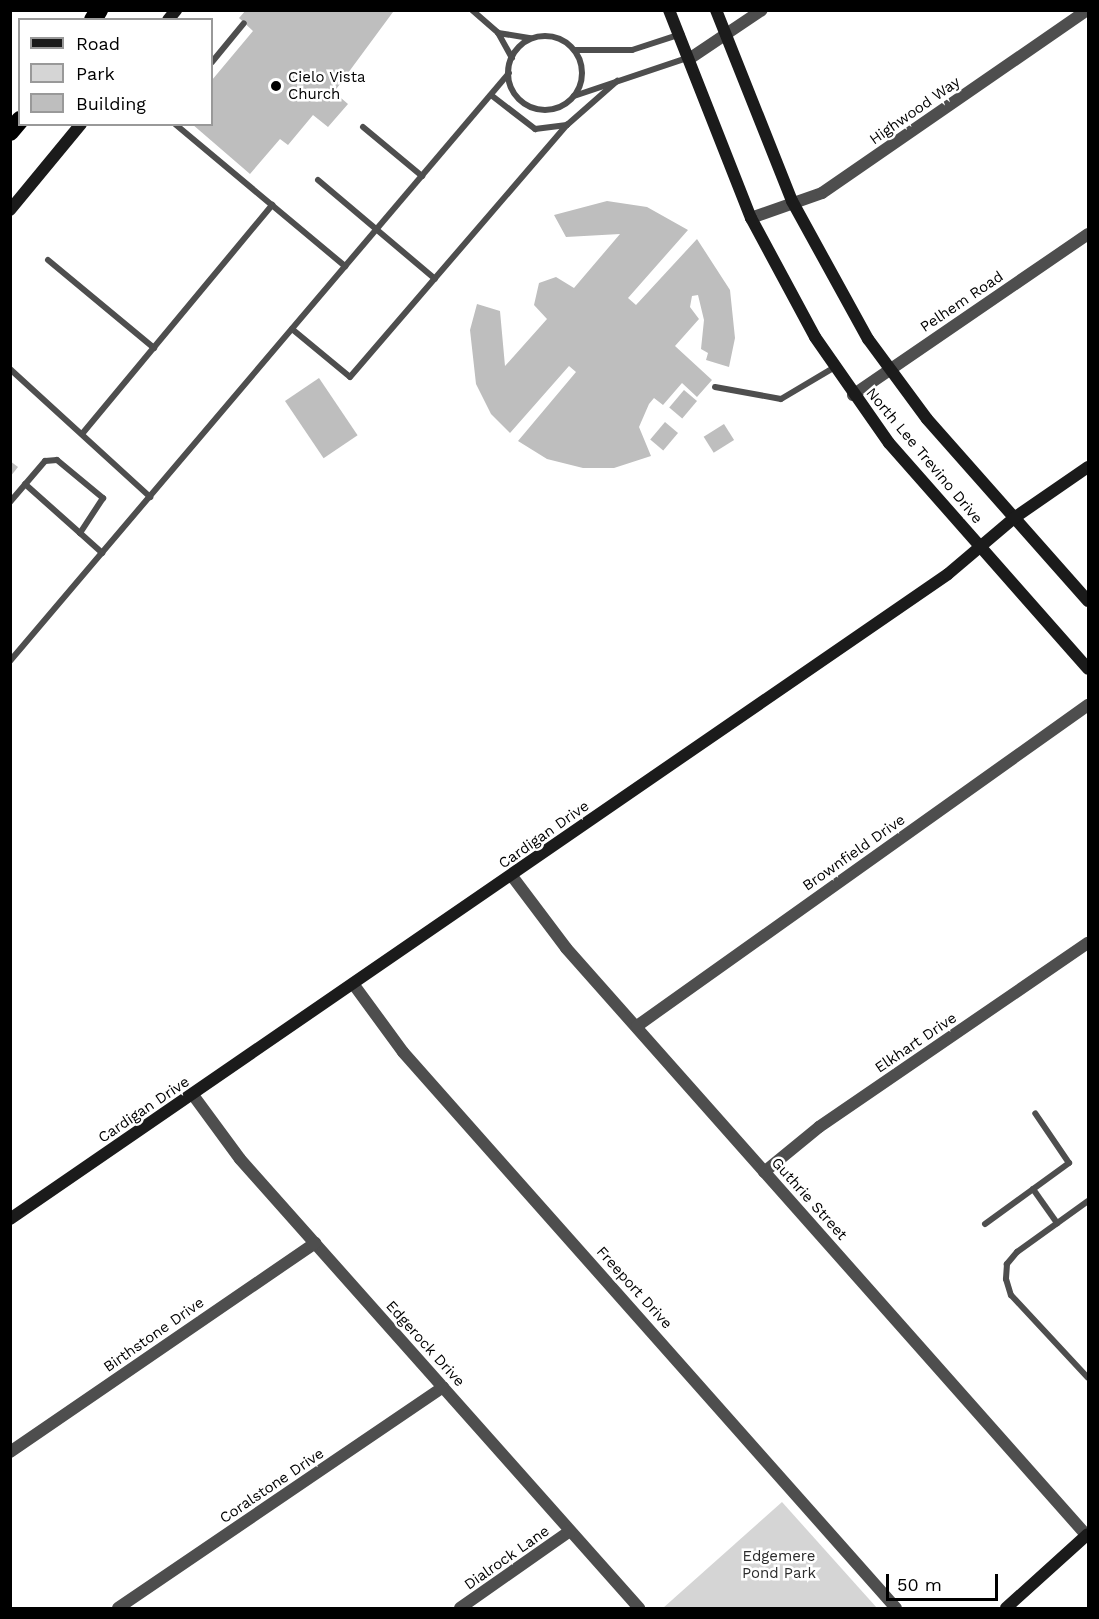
<!DOCTYPE html>
<style>
body{margin:0}
#map{position:relative;width:1099px;height:1619px;overflow:hidden;background:#fff;font-family:"Work Sans",sans-serif}
div>[style]{position:absolute}
.green>*{inset:0;background:#d5d5d5}
.building>*{inset:0;background:#bebebe;transform-origin:0 0}
.lane>*{height:6px;margin:-3px;padding:0 3px;transform-origin:3px;border-radius:3px;background:#4e4e4e}
.lane>.ring{margin:-3px;padding:0;box-sizing:content-box;background:none;border:6px solid #4e4e4e;border-radius:50%}
.street>*{height:12px;margin:-6px;padding:0 6px;transform-origin:6px;border-radius:6px;background:#4e4e4e}
.secondary>*{height:12px;margin:-6px;padding:0 6px;transform-origin:6px;border-radius:6px;background:#1b1b1b}
.highway>*{height:18px;margin:-9px;padding:0 9px;transform-origin:9px;border-radius:9px;background:#000}
.dots>*{width:16px;height:16px;translate:-50% -50%;box-sizing:border-box;border:3px solid #fff;border-radius:50%}
span{translate:-50% -50%;white-space:nowrap;text-align:center;line-height:1.15;-webkit-text-stroke:5px #fff;paint-order:stroke}
.poi-label{font-size:15px;color:#000}
.left{translate:0 -50%;text-align:left}
.street-label{font-size:15px;color:#000}
.park-label{font-size:15px;color:#2c2c2c}
.frame{position:absolute;inset:0;border:12px solid #000;pointer-events:none}
.legend{position:absolute;left:18px;top:18px;width:195px;height:108px;box-sizing:border-box;background:#fff;border:2px solid #999;margin:0;padding:8px 10px;list-style:none;font-size:18px;color:#000}
.legend li{display:flex;align-items:center;gap:12px;height:30px}
.legend b{width:30px;border:2px solid #999}
.scale{position:absolute;left:886px;top:1574px;width:112px;height:27px;box-sizing:border-box;border:3px solid #000;border-top:0;padding-left:8px;font-size:18px;line-height:21px;white-space:nowrap;color:#000;-webkit-text-stroke:4px #fff;paint-order:stroke}
</style>
<div id="map">
<div class="green">
<i style="clip-path:polygon(782px 1502px,877px 1608px,663px 1608px)"></i>
</div>
<div class="building">
<i style="clip-path:polygon(246px 10px,393px 12px,334px 92px,348px 104px,328px 127px,313px 115px,288px 145px,280px 139px,250px 174px,192px 124px,212px 124px,212px 80px,253px 31px,239px 18px)"></i>
<i style="clip-path:polygon(607px 201px,647px 207px,688px 230px,628px 298px,636px 305px,697px 239px,730px 290px,735px 338px,729px 367px,706px 360px,708px 353px,701px 349px,704px 320px,698px 295px,692px 296px,690px 307px,699px 319px,675px 346px,712px 380px,697px 397px,682px 383px,663px 405px,654px 398px,649px 404px,639px 427px,651px 456px,614px 468px,583px 468px,547px 459px,518px 441px,576px 372px,569px 366px,510px 433px,491px 414px,476px 384px,470px 330px,477px 304px,500px 311px,505px 366px,547px 319px,534px 305px,539px 283px,556px 277px,574px 288px,620px 234px,566px 237px,554px 215px)"></i>
<i style="left:319px;top:378px;width:69px;height:41px;rotate:56deg"></i>
<i style="left:684px;top:390px;width:17px;height:23px;rotate:40deg"></i>
<i style="left:665px;top:422px;width:17px;height:23px;rotate:40deg"></i>
<i style="left:724px;top:424px;width:19px;height:24px;rotate:58deg"></i>
<i style="clip-path:polygon(10px 461px,18px 467px,10px 477px)"></i>
</div>
<div class="lane">
<i style="left:472px;top:10px;width:35px;rotate:41deg"></i>
<i class="ring" style="left:508px;top:36px;width:68px;height:68px"></i>
<i style="left:575px;top:50px;width:57px"></i>
<i style="left:632px;top:50px;width:52px;rotate:-18.1deg"></i>
<i style="left:512px;top:58px;width:29px;rotate:-119deg"></i>
<i style="left:498px;top:33px;width:33px;rotate:9deg"></i>
<i style="left:212px;top:62px;width:50px;rotate:-50.6deg"></i>
<i style="left:491px;top:95px;width:56px;rotate:37.7deg"></i>
<i style="left:535px;top:129px;width:32px;rotate:-7deg"></i>
<i style="left:574px;top:96px;width:122px;rotate:-18.6deg"></i>
<i style="left:175px;top:124px;width:222px;rotate:39.9deg"></i>
<i style="left:363px;top:127px;width:77px;rotate:39.7deg"></i>
<i style="left:318px;top:180px;width:153px;rotate:40.2deg"></i>
<i style="left:48px;top:260px;width:138px;rotate:39.7deg"></i>
<i style="left:292px;top:329px;width:75px;rotate:39.6deg"></i>
<i style="left:350px;top:377px;width:333px;rotate:-49.3deg"></i>
<i style="left:567px;top:125px;width:67px;rotate:-41.3deg"></i>
<i style="left:10px;top:369px;width:190px;rotate:42.4deg"></i>
<i style="left:715px;top:387px;width:67px;rotate:10.3deg"></i>
<i style="left:781px;top:399px;width:63px;rotate:-30.7deg"></i>
<i style="left:82px;top:434px;width:298px;rotate:-50.3deg"></i>
<i style="left:25px;top:484px;width:74px;rotate:41.7deg"></i>
<i style="left:10px;top:502px;width:54px;rotate:-49.5deg"></i>
<i style="left:45px;top:461px;width:12px;rotate:-5deg"></i>
<i style="left:57px;top:460px;width:60px;rotate:39.6deg"></i>
<i style="left:103px;top:498px;width:42px;rotate:123.3deg"></i>
<i style="left:80px;top:533px;width:30px;rotate:42deg"></i>
<i style="left:10px;top:661px;width:771px;rotate:-49.68deg"></i>
<i style="left:1033px;top:1189px;width:42px;rotate:54.8deg"></i>
<i style="left:1088px;top:1201px;width:87px;rotate:144.3deg"></i>
<i style="left:1017px;top:1252px;width:16px;rotate:130deg"></i>
<i style="left:1007px;top:1264px;width:15px;rotate:94deg"></i>
<i style="left:1006px;top:1279px;width:17px;rotate:73deg"></i>
<i style="left:1011px;top:1295px;width:113px;rotate:47.1deg"></i>
<i style="left:985px;top:1224px;width:104px;rotate:-36deg"></i>
<i style="left:1069px;top:1163px;width:60px;rotate:-124.2deg"></i>
</div>
<div class="street">
<i style="left:692px;top:57px;width:84px;rotate:-33.9deg"></i>
<i style="left:751px;top:218px;width:75px;rotate:-19.4deg"></i>
<i style="left:822px;top:193px;width:322px;rotate:-34.6deg"></i>
<i style="left:853px;top:395px;width:285px;rotate:-34.4deg"></i>
<i style="left:512px;top:876px;width:90px;rotate:53.1deg"></i>
<i style="left:566px;top:948px;width:787px;rotate:48.45deg"></i>
<i style="left:354px;top:985px;width:83px;rotate:53.8deg"></i>
<i style="left:403px;top:1052px;width:743px;rotate:48.44deg"></i>
<i style="left:637px;top:1026px;width:554px;rotate:-35.44deg"></i>
<i style="left:193px;top:1095px;width:79px;rotate:53.7deg"></i>
<i style="left:240px;top:1159px;width:601px;rotate:48.37deg"></i>
<i style="left:764px;top:1172px;width:71px;rotate:-39.3deg"></i>
<i style="left:819px;top:1127px;width:326px;rotate:-34.4deg"></i>
<i style="left:10px;top:1452px;width:370px;rotate:-34.4deg"></i>
<i style="left:118px;top:1608px;width:393px;rotate:-34.2deg"></i>
<i style="left:460px;top:1608px;width:134px;rotate:-35deg"></i>
</div>
<div class="secondary">
<i style="left:669px;top:10px;width:224px;rotate:68.5deg"></i>
<i style="left:751px;top:218px;width:135px;rotate:61.7deg"></i>
<i style="left:815px;top:337px;width:129px;rotate:55.1deg"></i>
<i style="left:889px;top:443px;width:301px;rotate:48.6deg"></i>
<i style="left:716px;top:10px;width:206px;rotate:68.3deg"></i>
<i style="left:792px;top:201px;width:158px;rotate:61.2deg"></i>
<i style="left:868px;top:339px;width:99px;rotate:53.6deg"></i>
<i style="left:927px;top:419px;width:243px;rotate:48.5deg"></i>
<i style="left:168px;top:20px;width:13px;rotate:-51deg"></i>
<i style="left:10px;top:210px;width:112px;rotate:-50.5deg"></i>
<i style="left:10px;top:1219px;width:1138px;rotate:-34.51deg"></i>
<i style="left:948px;top:574px;width:87px;rotate:-40.3deg"></i>
<i style="left:1014px;top:518px;width:90px;rotate:-34.6deg"></i>
<i style="left:1006px;top:1608px;width:110px;rotate:-42.1deg"></i>
</div>
<div class="highway">
<i style="left:93px;top:20px;width:12px;rotate:-59deg"></i>
<i style="left:10px;top:132px;width:16px;rotate:-50deg"></i>
</div>
<div class="dots">
<i style="left:276px;top:86px;background:#000"></i>
</div>
<div class="poi-label">
<span class="left" style="left:288px;top:86px">Cielo Vista<br>Church</span>
</div>
<div class="street-label">
<span style="left:915px;top:111px;rotate:-35deg">Highwood Way</span>
<span style="left:962px;top:302px;rotate:-34deg">Pelhem Road</span>
<span style="left:924px;top:456px;rotate:50deg">North Lee Trevino Drive</span>
<span style="left:544px;top:835px;rotate:-35deg">Cardigan Drive</span>
<span style="left:854px;top:853px;rotate:-35deg">Brownfield Drive</span>
<span style="left:916px;top:1043px;rotate:-34deg">Elkhart Drive</span>
<span style="left:144px;top:1110px;rotate:-34deg">Cardigan Drive</span>
<span style="left:809px;top:1199px;rotate:48deg">Guthrie Street</span>
<span style="left:634px;top:1288px;rotate:48deg">Freeport Drive</span>
<span style="left:154px;top:1335px;rotate:-35deg">Birthstone Drive</span>
<span style="left:425px;top:1344px;rotate:48deg">Edgerock Drive</span>
<span style="left:272px;top:1486px;rotate:-34deg">Coralstone Drive</span>
<span style="left:507px;top:1558px;rotate:-35deg">Dialrock Lane</span>
</div>
<div class="park-label">
<span style="left:779px;top:1565px">Edgemere<br>Pond Park</span>
</div>
<div class="frame"></div>
<ul class="legend">
<li><b style="height:8px;background:#1b1b1b"></b>Road</li>
<li><b style="height:16px;background:#d5d5d5"></b>Park</li>
<li><b style="height:16px;background:#bebebe"></b>Building</li>
</ul>
<div class="scale">50 m</div>
</div>
